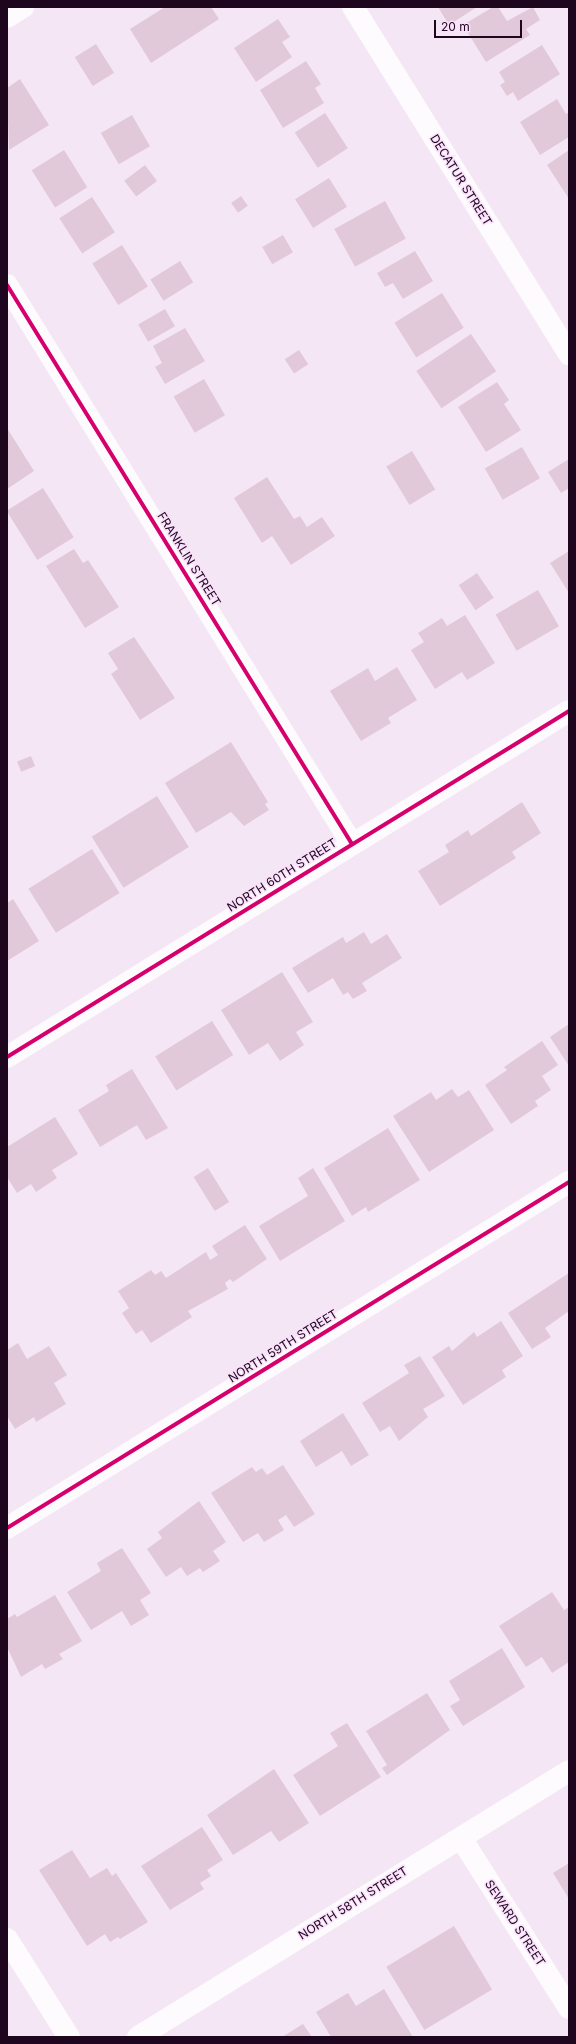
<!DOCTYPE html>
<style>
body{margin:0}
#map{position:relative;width:576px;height:2044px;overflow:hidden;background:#f4e6f4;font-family:Inter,sans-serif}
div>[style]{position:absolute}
.building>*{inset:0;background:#e2c9da;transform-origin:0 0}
.minor>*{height:22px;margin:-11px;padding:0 11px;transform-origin:11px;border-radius:11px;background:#fdfbfd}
.cycleway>*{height:4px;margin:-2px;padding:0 2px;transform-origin:2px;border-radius:2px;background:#d6006c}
span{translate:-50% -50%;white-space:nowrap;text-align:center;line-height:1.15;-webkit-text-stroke:3px #fae0fa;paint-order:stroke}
.street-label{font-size:12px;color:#1e071e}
.frame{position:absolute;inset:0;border:8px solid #1e071e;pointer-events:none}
.scale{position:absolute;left:434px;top:20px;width:88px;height:18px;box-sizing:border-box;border:2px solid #1e071e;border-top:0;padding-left:5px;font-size:12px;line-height:14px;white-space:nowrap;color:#1e071e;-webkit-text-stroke:3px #fae0fa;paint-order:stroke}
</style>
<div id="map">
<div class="building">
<i style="clip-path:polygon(165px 7px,211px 7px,219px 19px,151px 63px,130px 29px)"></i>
<i style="clip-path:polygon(438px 7px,477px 7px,449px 25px)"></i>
<i style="clip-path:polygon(493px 7px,498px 7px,507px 21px,533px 7px,540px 20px,526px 29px,530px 35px,486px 62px,463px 25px)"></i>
<i style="clip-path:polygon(278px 19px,290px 37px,282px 42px,292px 57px,256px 82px,234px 48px)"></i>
<i style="left:96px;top:44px;width:34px;height:25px;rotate:58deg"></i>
<i style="clip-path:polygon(542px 45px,560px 74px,518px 101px,513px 92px,507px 96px,500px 85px,505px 82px,499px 72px)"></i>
<i style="clip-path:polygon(306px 61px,321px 84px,315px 88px,324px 103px,283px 128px,260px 90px)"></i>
<i style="clip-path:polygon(20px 79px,49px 125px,9px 150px,7px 88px)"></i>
<i style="clip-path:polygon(557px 99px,566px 114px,569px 112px,569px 137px,540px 155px,520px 122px)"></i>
<i style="left:325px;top:113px;width:42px;height:36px;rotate:57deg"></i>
<i style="left:132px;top:115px;width:36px;height:36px;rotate:60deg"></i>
<i style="left:64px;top:150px;width:44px;height:38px;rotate:58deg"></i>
<i style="clip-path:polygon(569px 150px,569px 199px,547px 165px)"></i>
<i style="left:145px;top:165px;width:20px;height:26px;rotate:53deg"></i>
<i style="left:329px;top:178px;width:34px;height:40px;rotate:58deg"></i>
<i style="left:241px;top:196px;width:12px;height:12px;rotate:55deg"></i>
<i style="left:92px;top:197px;width:42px;height:39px;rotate:57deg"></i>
<i style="left:385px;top:201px;width:43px;height:58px;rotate:61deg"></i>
<i style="left:283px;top:235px;width:20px;height:24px;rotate:60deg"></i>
<i style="left:122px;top:245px;width:49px;height:35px;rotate:58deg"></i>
<i style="clip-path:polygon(415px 251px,433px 281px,403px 299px,393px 283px,385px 287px,377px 273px)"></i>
<i style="left:180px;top:261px;width:25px;height:35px;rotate:58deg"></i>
<i style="left:442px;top:293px;width:41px;height:56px;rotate:58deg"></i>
<i style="left:165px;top:309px;width:20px;height:31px;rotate:60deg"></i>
<i style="clip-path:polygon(185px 328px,205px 361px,165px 384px,155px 367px,162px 363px,153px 346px)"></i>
<i style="left:471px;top:334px;width:45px;height:66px;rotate:56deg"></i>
<i style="left:299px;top:350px;width:17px;height:17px;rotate:57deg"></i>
<i style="left:204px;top:379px;width:42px;height:35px;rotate:60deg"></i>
<i style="clip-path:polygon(497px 382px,509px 400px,504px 404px,521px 430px,486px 452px,458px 407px)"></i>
<i style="clip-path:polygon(7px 428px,34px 471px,7px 489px)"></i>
<i style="left:522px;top:447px;width:36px;height:43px;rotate:60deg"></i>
<i style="left:412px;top:451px;width:45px;height:30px;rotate:59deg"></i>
<i style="clip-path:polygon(569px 459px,569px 488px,561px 493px,548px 472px)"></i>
<i style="clip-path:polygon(267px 477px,294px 519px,300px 516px,307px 527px,322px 517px,335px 536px,291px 565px,272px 536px,262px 543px,234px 498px)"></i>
<i style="left:43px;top:488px;width:58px;height:43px;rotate:58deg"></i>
<i style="clip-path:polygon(74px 549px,83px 563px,88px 560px,119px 607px,85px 628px,46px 566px)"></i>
<i style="clip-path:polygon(569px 551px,569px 593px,550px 563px)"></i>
<i style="left:477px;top:573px;width:30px;height:22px;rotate:56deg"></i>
<i style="left:538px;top:590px;width:42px;height:49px;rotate:60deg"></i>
<i style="clip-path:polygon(465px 615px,495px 663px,467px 680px,462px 672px,435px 689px,411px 650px,424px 642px,418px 633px,442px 618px,447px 626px)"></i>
<i style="clip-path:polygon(134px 637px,175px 698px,140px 720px,111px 674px,118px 669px,108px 653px)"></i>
<i style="clip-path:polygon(397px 667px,417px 700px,388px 718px,391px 723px,361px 741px,330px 691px,368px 668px,375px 681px)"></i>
<i style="clip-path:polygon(231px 742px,268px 802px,265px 804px,269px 810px,244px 826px,231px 812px,196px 833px,165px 783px)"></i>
<i style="left:31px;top:756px;width:11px;height:15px;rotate:68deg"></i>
<i style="left:157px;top:796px;width:60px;height:77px;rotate:58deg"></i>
<i style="clip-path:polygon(522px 802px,541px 833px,512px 852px,516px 858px,440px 906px,418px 871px,449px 852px,445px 845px,468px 830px,471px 836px)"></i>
<i style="left:92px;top:849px;width:52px;height:75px;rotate:58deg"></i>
<i style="clip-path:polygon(13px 899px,39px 941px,7px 961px,7px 903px)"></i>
<i style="clip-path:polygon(364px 932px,371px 944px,387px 934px,402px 958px,362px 983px,367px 991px,353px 999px,348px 992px,343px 995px,333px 978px,308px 993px,292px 968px,343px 937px,346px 943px)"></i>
<i style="clip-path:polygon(282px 972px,313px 1022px,296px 1032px,304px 1045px,280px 1061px,268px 1043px,249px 1055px,221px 1010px)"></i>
<i style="left:212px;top:1021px;width:40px;height:67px;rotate:58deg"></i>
<i style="clip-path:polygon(569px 1024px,569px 1066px,550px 1037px)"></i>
<i style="clip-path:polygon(542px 1041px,558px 1065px,542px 1076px,551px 1090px,535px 1101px,538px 1106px,511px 1124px,485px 1085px,507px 1070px,504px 1067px)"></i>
<i style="clip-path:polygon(132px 1069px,168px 1128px,146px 1140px,137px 1125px,100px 1147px,78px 1110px,109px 1091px,106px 1085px)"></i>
<i style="clip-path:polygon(452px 1089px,458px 1097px,469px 1090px,494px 1130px,429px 1172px,393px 1116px,431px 1092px,436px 1100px)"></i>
<i style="clip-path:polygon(55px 1117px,78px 1154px,52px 1170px,57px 1178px,36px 1192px,31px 1184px,17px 1193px,7px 1177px,7px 1147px)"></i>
<i style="clip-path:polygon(388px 1128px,420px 1180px,368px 1212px,366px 1207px,352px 1216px,324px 1168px)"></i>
<i style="left:208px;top:1168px;width:40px;height:17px;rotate:58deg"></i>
<i style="clip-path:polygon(313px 1168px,345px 1221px,280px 1261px,259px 1226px,308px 1196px,298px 1178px)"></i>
<i style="clip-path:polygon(245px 1225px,267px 1259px,233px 1282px,230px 1279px,225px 1283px,228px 1289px,188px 1311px,192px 1317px,151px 1343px,142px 1330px,136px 1334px,122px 1313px,129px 1308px,118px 1291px,151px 1270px,155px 1275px,161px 1271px,166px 1278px,206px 1252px,210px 1260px,218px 1255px,212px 1246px)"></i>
<i style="clip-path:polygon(569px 1273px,569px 1311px,545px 1328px,551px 1337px,532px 1349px,508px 1313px)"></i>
<i style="clip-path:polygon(501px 1321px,523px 1356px,502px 1370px,506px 1377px,463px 1405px,432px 1357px,449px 1346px,452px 1351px,474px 1332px,477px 1337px)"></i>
<i style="clip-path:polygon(18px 1343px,27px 1359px,49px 1346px,67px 1375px,54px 1383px,66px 1404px,36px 1422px,34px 1417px,15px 1429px,7px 1416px,7px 1350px)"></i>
<i style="clip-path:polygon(420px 1356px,445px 1396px,423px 1409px,428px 1417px,399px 1441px,390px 1426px,380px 1432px,362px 1403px,409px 1373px,404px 1365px)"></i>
<i style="clip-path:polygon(343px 1413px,369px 1455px,351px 1466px,342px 1451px,316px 1467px,300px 1441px)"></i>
<i style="clip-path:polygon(283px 1465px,315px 1514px,294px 1527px,286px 1515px,278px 1520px,284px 1530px,264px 1542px,258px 1533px,243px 1542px,211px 1493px,252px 1467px,256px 1472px,262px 1468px,267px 1475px)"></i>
<i style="clip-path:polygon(199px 1501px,226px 1542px,213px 1551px,220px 1561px,203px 1572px,200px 1568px,187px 1576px,181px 1567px,166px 1577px,147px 1549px,162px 1538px,158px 1532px)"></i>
<i style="clip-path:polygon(122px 1548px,151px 1593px,140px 1600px,149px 1615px,131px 1626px,122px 1611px,91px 1630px,67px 1592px,101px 1571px,97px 1563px)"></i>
<i style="clip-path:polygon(552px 1592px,564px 1610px,569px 1607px,569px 1662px,552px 1673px,542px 1657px,526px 1667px,499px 1626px)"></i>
<i style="clip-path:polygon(55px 1595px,82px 1641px,59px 1654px,63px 1659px,45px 1669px,42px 1664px,21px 1677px,7px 1647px,7px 1619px,15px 1614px,17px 1617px)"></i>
<i style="clip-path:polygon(502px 1648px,525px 1687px,463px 1726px,450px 1706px,460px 1700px,449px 1681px)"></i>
<i style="clip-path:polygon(427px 1693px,450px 1730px,387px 1775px,382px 1768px,387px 1765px,366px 1731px)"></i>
<i style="clip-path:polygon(347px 1723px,381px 1777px,320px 1816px,293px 1775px,338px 1746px,330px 1733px)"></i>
<i style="clip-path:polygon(274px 1769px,309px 1823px,279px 1842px,271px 1831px,233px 1855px,207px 1815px)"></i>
<i style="clip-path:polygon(202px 1827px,223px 1860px,207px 1870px,211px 1876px,200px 1883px,204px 1889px,170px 1910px,141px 1866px)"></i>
<i style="clip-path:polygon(72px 1850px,90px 1878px,107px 1868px,112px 1876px,116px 1873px,148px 1922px,120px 1939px,118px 1937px,110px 1942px,105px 1934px,87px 1946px,39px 1870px)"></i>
<i style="clip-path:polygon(569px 1863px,569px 1899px,553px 1873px)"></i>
<i style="left:454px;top:1926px;width:74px;height:79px;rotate:59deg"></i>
<i style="clip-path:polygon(384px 1989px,413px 2037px,331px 2037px,316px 2012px,348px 1993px,356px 2006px)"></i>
<i style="clip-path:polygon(303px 2024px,312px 2037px,282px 2037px)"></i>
</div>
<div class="minor">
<i style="left:353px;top:7px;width:409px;rotate:58.1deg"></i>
<i style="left:7px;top:17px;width:19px;rotate:-32deg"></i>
<i style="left:7px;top:285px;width:657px;rotate:58.32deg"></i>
<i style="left:7px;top:1057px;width:660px;rotate:-31.62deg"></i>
<i style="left:7px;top:1528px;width:660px;rotate:-31.62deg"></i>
<i style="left:461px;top:1838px;width:201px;rotate:57.6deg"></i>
<i style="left:7px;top:1939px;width:116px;rotate:57.7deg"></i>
<i style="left:138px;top:2037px;width:506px;rotate:-31.68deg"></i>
</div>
<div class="cycleway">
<i style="left:7px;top:285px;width:657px;rotate:58.32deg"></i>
<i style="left:7px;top:1057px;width:660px;rotate:-31.62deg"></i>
<i style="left:7px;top:1528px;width:660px;rotate:-31.62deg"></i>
</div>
<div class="street-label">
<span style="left:461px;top:180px;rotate:58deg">DECATUR STREET</span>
<span style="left:189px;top:559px;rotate:58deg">FRANKLIN STREET</span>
<span style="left:282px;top:875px;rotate:-32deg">NORTH 60TH STREET</span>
<span style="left:283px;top:1346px;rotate:-32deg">NORTH 59TH STREET</span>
<span style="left:353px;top:1903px;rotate:-32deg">NORTH 58TH STREET</span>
<span style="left:515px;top:1923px;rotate:57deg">SEWARD STREET</span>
</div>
<div class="frame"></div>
<div class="scale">20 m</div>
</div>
